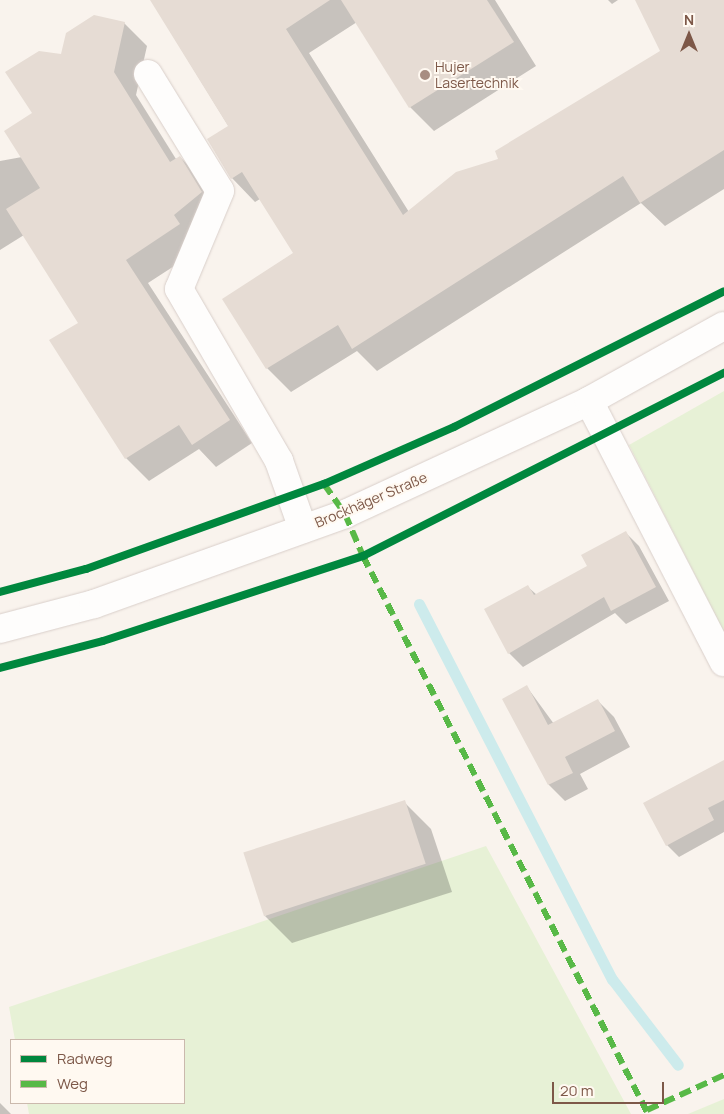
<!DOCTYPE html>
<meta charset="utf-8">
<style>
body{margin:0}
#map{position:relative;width:724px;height:1114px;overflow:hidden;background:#f9f3ed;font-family:Manrope,sans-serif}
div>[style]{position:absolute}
.green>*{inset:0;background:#e7f1d6}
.shadow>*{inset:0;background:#0003}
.stream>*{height:11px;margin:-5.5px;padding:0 5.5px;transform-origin:5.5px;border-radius:5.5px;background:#cdebec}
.building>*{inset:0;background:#e6dcd4;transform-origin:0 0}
.roads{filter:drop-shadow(0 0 1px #d9cfca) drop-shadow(0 0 1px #d9cfca)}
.minor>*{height:28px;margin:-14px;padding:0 14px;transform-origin:14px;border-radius:14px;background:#fefdfc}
.quiet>*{height:6px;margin-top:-3px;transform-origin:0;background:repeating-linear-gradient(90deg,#58b947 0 12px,transparent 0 18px)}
.cycleway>*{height:8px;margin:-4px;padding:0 4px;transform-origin:4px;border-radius:4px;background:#00873e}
.dots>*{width:14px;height:14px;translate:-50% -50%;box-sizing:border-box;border:2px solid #fff9f1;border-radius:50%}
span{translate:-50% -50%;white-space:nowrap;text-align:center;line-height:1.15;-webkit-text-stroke:4px #fff9f1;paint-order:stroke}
.poi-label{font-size:14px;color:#7d5848}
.left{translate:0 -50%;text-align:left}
.street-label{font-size:14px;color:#7d5848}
.legend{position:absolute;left:10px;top:1039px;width:175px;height:65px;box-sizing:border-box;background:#fff9f1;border:1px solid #cbb9ad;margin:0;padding:6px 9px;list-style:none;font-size:15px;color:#7d5848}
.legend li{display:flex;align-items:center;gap:10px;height:25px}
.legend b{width:25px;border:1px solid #cbb9ad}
.north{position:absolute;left:664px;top:10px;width:50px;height:50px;-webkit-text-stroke:4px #fff9f1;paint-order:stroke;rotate:0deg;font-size:14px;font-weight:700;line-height:20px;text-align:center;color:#7d5848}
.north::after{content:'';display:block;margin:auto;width:18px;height:22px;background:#7d5848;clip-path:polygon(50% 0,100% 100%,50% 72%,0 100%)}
.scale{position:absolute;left:552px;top:1082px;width:112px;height:22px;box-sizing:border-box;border:2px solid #7d5848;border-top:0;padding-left:6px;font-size:15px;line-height:18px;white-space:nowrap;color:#7d5848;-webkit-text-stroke:4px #fff9f1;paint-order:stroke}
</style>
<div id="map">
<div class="green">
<i style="clip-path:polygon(724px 391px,724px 632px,629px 445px)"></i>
<i style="clip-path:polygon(486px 846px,631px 1114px,29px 1114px,27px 1103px,184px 1103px,184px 1040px,15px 1040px,9px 1007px)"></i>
<i style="clip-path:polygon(724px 1099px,724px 1114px,688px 1114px)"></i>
</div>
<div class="shadow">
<i style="clip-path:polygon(151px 0,495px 0,536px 66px,434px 131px,410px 107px,357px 22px,309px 53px,409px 212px,500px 159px,661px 51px,636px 0,724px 0,724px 189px,665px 226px,641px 203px,377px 371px,357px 351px,291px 392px,267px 368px,224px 299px,294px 253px,260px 199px,255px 202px,232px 178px,229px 127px)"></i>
<i style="clip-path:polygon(608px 0,618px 0,612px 4px)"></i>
<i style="clip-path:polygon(124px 23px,147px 46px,136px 95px,176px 159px,180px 157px,203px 180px,224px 216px,202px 248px,148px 283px,252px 443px,216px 467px,199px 449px,149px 481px,126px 458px,80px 324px,24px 235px,0 250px,0 161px,22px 157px,33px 113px,62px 55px)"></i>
<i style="clip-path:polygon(625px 532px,639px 546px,669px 601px,626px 624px,615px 613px,523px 667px,509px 653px,528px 587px,537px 595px,589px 567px)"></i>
<i style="clip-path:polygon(527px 687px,554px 724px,598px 701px,614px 717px,630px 747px,580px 774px,588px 789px,565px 801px,549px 785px,504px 699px)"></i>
<i style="clip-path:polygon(724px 761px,724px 832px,679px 857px,667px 845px)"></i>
<i style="clip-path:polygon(404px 802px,431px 829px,452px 892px,292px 943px,265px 916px)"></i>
<i style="clip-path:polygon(0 1103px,11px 1114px,0 1114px)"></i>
</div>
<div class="stream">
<i style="left:419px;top:604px;width:422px;rotate:62.8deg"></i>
<i style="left:612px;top:979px;width:108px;rotate:52.5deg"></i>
</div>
<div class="building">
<i style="clip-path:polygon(150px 0,330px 0,286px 29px,403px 215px,456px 172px,498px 159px,495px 151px,660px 51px,635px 0,724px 0,724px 150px,640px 203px,623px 176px,352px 349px,338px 325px,266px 369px,222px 299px,293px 253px,242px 172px,231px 179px,207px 139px,228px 126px)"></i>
<i style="clip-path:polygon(341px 0,487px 0,514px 42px,409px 108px)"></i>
<i style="clip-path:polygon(94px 15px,125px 22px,114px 72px,170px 162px,180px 156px,202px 192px,174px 215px,180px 224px,126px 260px,230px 420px,192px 445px,179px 425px,125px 459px,49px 340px,78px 323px,6px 209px,40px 188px,4px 131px,32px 113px,5px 72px,39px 51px,61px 54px,66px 33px)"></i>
<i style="clip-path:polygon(626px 531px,656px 587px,611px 611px,604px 597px,508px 654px,484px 609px,528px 585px,534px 595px,587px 566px,581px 555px)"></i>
<i style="clip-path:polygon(527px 685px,548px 725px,598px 699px,615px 731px,565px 757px,573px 773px,548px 785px,502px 699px)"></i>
<i style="clip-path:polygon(724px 760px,724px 800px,708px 808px,714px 820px,666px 846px,643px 803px)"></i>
<i style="left:405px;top:800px;width:67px;height:170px;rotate:72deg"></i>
</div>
<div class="roads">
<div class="minor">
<i style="left:148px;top:74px;width:137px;rotate:58.4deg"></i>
<i style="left:220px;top:191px;width:106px;rotate:112.7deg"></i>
<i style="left:179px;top:289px;width:199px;rotate:59.8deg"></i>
<i style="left:279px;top:461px;width:72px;rotate:70.6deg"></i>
<i style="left:589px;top:401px;width:294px;rotate:62.7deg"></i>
<i style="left:0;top:629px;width:97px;rotate:-14.9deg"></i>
<i style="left:94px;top:604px;width:267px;rotate:-19.7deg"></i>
<i style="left:345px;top:514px;width:269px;rotate:-24.8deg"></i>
<i style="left:589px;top:401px;width:154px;rotate:-29.1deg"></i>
</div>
</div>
<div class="quiet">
<i style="left:324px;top:484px;width:37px;rotate:55deg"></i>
<i style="left:345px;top:514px;width:46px;rotate:66.8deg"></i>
<i style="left:363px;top:556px;width:627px;rotate:62.94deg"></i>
<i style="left:647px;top:1110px;width:85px;rotate:-24.4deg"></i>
</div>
<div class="cycleway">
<i style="left:0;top:592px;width:89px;rotate:-15deg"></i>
<i style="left:86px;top:569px;width:253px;rotate:-19.7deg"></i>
<i style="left:324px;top:484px;width:142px;rotate:-23.7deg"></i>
<i style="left:454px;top:427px;width:302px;rotate:-26.7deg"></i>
<i style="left:0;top:668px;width:106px;rotate:-14.7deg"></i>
<i style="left:103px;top:641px;width:274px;rotate:-18.1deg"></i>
<i style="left:363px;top:556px;width:405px;rotate:-26.9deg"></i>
</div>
<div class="dots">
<i style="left:425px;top:75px;background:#a88e82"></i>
</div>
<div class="poi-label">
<span class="left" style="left:435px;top:75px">Hujer<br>Lasertechnik</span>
</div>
<div class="street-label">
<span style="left:371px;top:500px;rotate:-23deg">Brockhäger Straße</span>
</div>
<ul class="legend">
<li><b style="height:6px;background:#00873e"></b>Radweg</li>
<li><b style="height:6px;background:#58b947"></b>Weg</li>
</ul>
<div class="north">N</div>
<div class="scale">20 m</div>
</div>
